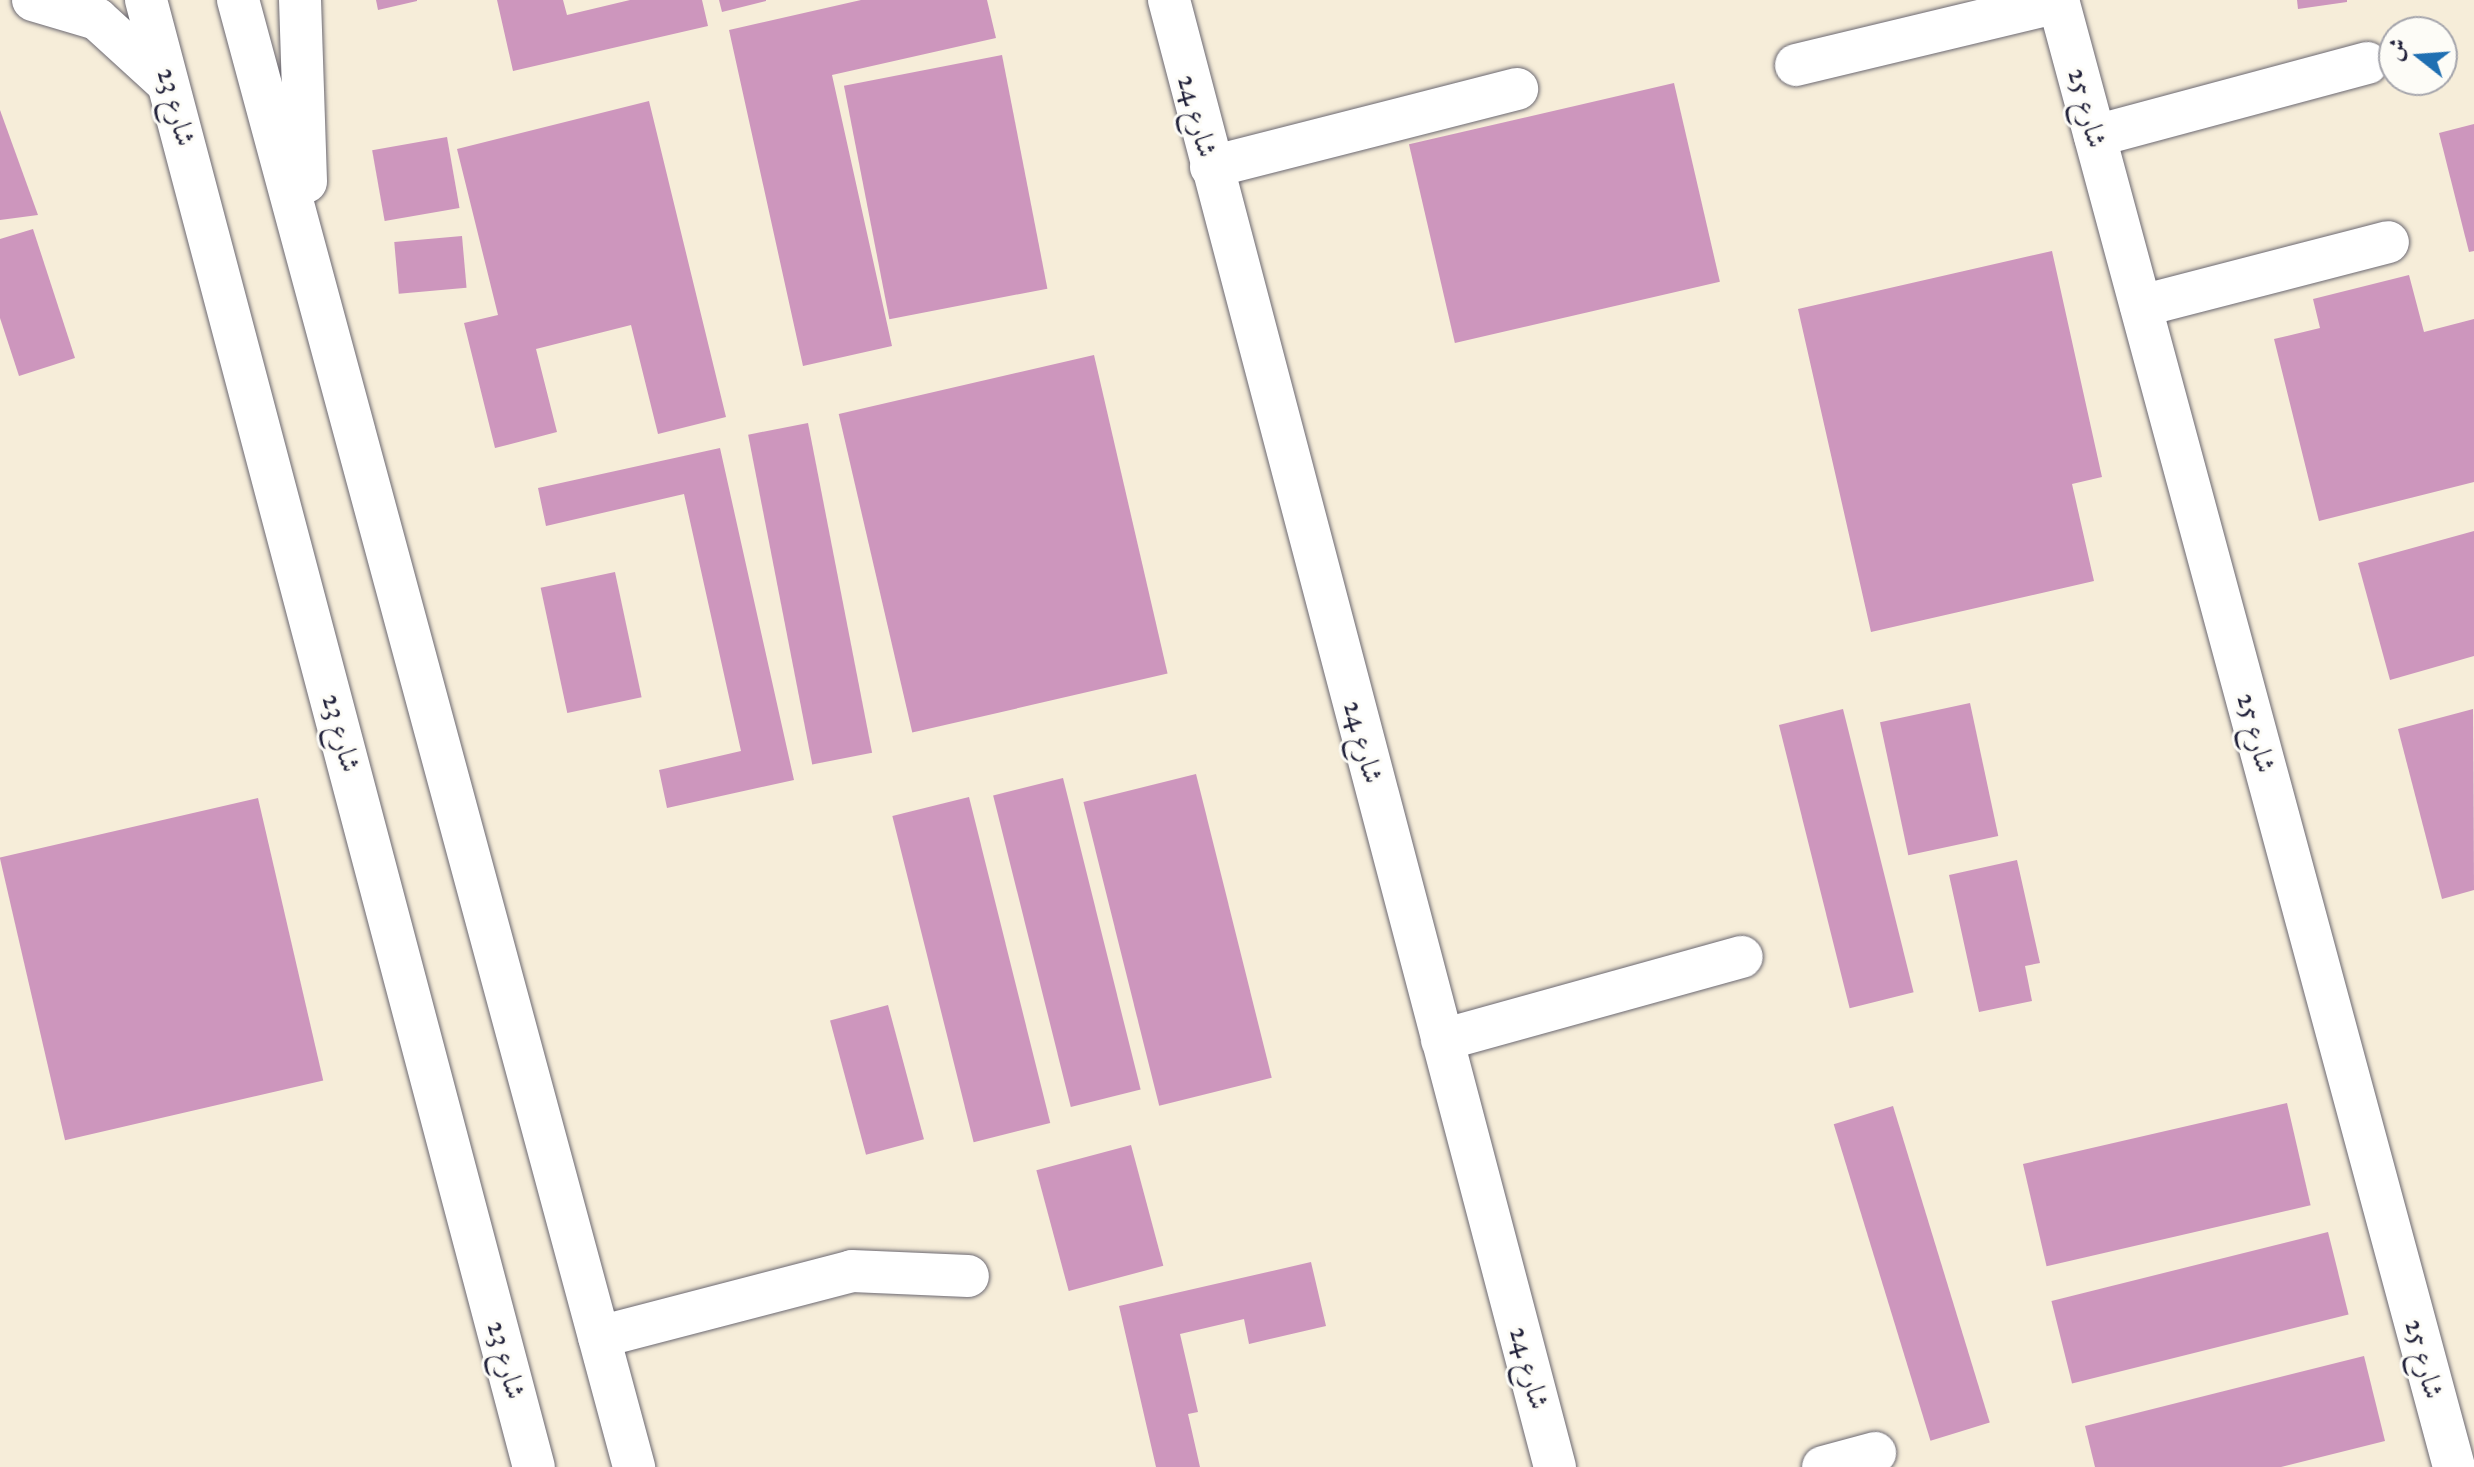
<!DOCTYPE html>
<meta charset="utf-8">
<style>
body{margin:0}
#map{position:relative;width:2474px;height:1467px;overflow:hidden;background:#f6edd9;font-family:"IM FELL Great Primer",Amiri,serif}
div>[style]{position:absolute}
.building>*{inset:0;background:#cd96bd;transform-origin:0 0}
.roads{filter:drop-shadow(0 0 2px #6c6972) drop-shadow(0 0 2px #6c6972)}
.minor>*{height:42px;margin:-21px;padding:0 21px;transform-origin:21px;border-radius:21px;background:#fff}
span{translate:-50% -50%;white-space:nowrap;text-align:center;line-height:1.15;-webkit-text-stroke:6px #fdfcf7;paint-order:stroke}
.street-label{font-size:28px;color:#22223b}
.north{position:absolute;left:2378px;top:16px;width:80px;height:80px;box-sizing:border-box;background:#fdfcf7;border:2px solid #a5a5ac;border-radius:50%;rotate:287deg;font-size:22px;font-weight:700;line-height:32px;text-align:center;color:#22223b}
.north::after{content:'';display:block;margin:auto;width:28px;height:36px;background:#1f6fb2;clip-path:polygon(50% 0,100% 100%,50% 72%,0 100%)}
</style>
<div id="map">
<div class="building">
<i style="clip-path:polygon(376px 0,417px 0,417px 1px,378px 10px)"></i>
<i style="clip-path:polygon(497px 0,563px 0,567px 15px,630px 0,702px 0,708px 26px,513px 71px)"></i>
<i style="clip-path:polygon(719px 0,766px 0,766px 1px,722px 12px)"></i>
<i style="clip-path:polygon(861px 0,987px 0,996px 38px,832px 75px,892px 346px,803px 366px,729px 30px)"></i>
<i style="clip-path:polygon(2297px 0,2347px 0,2347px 2px,2298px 9px)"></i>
<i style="left:1002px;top:55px;width:238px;height:161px;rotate:79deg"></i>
<i style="left:1674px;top:83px;width:204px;height:272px;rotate:77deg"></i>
<i style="clip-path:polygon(649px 101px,726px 417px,658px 434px,631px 325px,536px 349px,557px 432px,495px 448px,464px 323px,498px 315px,457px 149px)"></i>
<i style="clip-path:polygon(0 110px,38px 215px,0 220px)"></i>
<i style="clip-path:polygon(2474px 124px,2474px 251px,2469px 252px,2439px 133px)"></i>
<i style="left:447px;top:137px;width:72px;height:76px;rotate:80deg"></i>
<i style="clip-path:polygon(33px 229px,75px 358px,19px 376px,0 318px,0 239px)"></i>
<i style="left:462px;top:236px;width:52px;height:68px;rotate:85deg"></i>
<i style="clip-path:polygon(2052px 251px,2102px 477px,2072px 484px,2094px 581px,1871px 632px,1798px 309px)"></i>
<i style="clip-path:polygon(2409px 275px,2424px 332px,2474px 319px,2474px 482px,2319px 521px,2274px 339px,2320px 328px,2313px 299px)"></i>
<i style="left:1094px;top:355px;width:327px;height:262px;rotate:77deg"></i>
<i style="left:808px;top:423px;width:336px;height:61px;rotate:79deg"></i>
<i style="clip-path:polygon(720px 448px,794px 780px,667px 808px,659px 770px,741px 751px,684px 494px,546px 526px,538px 488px)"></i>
<i style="clip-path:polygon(2474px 531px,2474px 656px,2390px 680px,2358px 563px)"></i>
<i style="left:615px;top:572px;width:128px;height:76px;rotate:78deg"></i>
<i style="left:1970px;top:703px;width:136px;height:92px;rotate:78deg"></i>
<i style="left:1843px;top:709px;width:292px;height:66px;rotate:76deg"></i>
<i style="clip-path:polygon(2473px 709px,2474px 890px,2442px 899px,2398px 729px)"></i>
<i style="left:1196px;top:774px;width:313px;height:116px;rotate:76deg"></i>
<i style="left:1063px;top:778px;width:321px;height:72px;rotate:76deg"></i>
<i style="left:969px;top:797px;width:336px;height:79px;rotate:76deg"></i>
<i style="left:258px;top:798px;width:290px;height:265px;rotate:77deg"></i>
<i style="clip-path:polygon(2017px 860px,2040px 963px,2025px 966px,2032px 1001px,1979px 1012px,1949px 875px)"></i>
<i style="left:888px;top:1005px;width:139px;height:60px;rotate:75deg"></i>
<i style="left:2287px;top:1103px;width:105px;height:271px;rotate:77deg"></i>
<i style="left:1893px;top:1106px;width:331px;height:62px;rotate:73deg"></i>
<i style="left:1131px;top:1145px;width:125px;height:98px;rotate:75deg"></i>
<i style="left:2328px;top:1232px;width:85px;height:285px;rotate:76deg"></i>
<i style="clip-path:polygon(1311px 1262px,1326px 1326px,1249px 1344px,1244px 1319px,1180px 1334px,1198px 1412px,1188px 1414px,1200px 1467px,1156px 1467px,1119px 1306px)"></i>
<i style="clip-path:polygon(2364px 1356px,2385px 1441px,2281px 1467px,2095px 1467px,2085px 1426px)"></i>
</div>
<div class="roads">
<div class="minor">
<i style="left:33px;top:0;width:67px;rotate:16.5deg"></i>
<i style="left:97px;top:19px;width:95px;rotate:42.4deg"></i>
<i style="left:146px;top:0;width:1517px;rotate:75.19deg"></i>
<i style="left:238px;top:0;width:1520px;rotate:74.89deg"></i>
<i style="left:300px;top:0;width:182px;rotate:88.1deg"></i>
<i style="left:1169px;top:0;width:1517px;rotate:75.26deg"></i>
<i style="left:2058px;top:0;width:1520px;rotate:74.89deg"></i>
<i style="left:1796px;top:65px;width:270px;rotate:-13.5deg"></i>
<i style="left:2095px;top:136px;width:282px;rotate:-15deg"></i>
<i style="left:1211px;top:167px;width:316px;rotate:-14.3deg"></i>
<i style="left:2141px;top:306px;width:255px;rotate:-14.5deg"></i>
<i style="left:1442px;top:1040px;width:311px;rotate:-15.5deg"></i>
<i style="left:599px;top:1337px;width:261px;rotate:-14.6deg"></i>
<i style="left:852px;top:1271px;width:116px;rotate:2.5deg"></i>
<i style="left:1823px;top:1467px;width:54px;rotate:-15.1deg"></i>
</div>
</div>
<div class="street-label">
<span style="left:176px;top:107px;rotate:75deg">شارع 23</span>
<span style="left:2087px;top:108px;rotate:75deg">شارع 25</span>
<span style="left:1197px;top:116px;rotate:75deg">شارع 24</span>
<span style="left:341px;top:733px;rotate:75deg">شارع 23</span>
<span style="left:2256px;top:733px;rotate:75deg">شارع 25</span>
<span style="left:1363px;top:742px;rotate:75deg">شارع 24</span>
<span style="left:2424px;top:1359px;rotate:75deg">شارع 25</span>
<span style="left:506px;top:1360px;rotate:75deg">شارع 23</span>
<span style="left:1529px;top:1368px;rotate:75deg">شارع 24</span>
</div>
<div class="north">ش</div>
</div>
